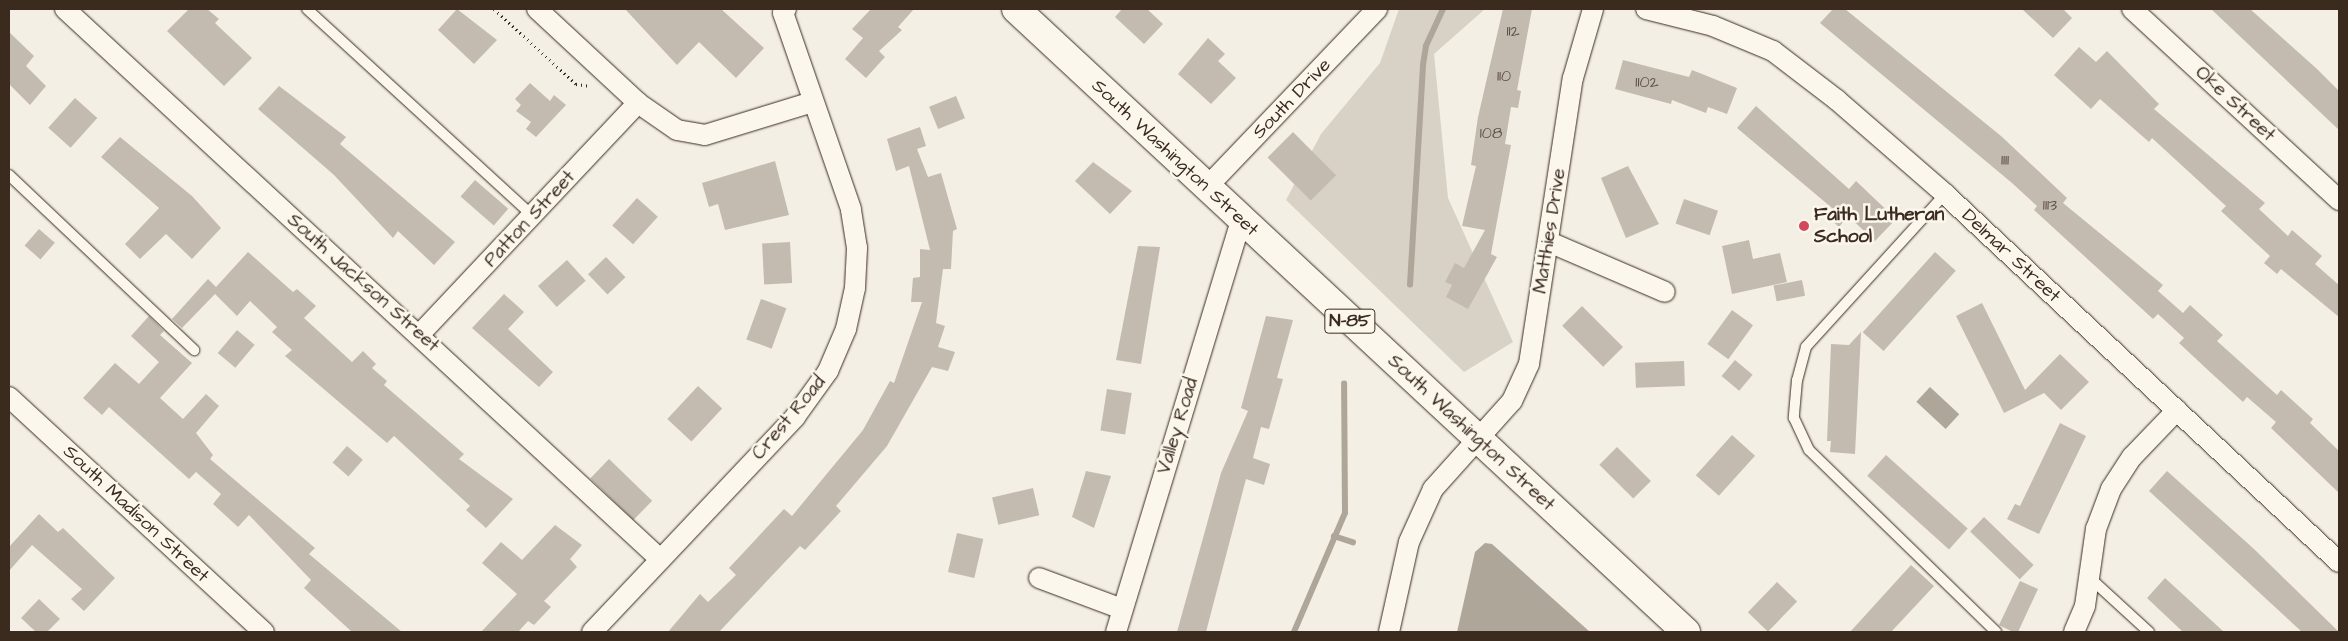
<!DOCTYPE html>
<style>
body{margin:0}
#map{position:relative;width:2348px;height:641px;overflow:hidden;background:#f3efe4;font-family:"Architects Daughter",sans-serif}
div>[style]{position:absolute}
.green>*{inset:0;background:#d8d1c6}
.water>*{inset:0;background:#afa69a;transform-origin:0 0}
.stream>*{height:5.5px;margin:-2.75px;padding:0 2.75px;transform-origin:2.75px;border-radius:2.75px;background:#afa69a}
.building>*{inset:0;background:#c3bbb0;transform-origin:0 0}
.path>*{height:3px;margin-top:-1.5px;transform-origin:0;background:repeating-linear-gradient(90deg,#3b2a1e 0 1px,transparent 0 5px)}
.roads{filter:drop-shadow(0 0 1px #3b2a1e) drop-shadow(0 0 1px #3b2a1e)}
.lane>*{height:10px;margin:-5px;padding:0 5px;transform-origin:5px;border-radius:5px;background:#fbf7ec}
.street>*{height:20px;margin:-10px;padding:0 10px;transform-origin:10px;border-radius:10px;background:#fbf7ec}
.primary>*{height:28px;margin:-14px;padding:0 14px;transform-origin:14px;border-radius:14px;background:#fbf7ec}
.dots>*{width:14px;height:14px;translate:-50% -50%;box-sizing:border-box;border:2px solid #fbf7ec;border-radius:50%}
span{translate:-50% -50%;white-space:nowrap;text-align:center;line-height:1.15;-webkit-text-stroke:5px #fbf7ec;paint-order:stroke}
.number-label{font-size:16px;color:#5d4e42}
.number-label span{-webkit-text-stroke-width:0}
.shield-label span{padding:1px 4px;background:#fbf7ec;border:1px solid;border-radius:4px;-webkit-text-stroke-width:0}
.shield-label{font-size:18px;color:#3b2a1e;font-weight:700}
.street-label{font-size:19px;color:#3b2a1e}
.poi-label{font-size:19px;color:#3b2a1e;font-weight:700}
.left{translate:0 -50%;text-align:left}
.frame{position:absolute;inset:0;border:10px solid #3b2a1e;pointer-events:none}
</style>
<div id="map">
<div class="green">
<i style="clip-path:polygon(1399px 9px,1485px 9px,1434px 54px,1448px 198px,1513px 342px,1464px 372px,1286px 200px,1321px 134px,1380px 63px)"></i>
</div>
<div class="water">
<i style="left:1930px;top:387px;width:40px;height:20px;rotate:43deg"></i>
<i style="clip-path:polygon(1485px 543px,1492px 544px,1590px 632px,1457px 632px,1475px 552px)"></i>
</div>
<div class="stream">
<i style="left:1410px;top:285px;width:220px;rotate:-86.6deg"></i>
<i style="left:1423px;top:65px;width:19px;rotate:-81deg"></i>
<i style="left:1426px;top:46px;width:41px;rotate:-65.3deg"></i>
<i style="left:1334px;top:536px;width:20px;rotate:18deg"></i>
<i style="left:1294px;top:632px;width:129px;rotate:-66.8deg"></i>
<i style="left:1345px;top:513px;width:129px;rotate:-90.4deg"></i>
</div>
<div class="building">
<i style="clip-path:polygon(189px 9px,207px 9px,219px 19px,215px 23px,252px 58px,224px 86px,167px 31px)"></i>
<i style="clip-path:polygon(457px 9px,497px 40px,474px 64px,438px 30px)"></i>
<i style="clip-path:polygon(625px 9px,721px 9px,764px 48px,736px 78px,699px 42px,677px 65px)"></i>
<i style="clip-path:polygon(871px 9px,914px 9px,898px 27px,902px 30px,879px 51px,885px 57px,866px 78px,845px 59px,863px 38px,852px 29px)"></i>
<i style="clip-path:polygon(1122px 9px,1147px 9px,1163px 24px,1144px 44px,1115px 17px)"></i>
<i style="clip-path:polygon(1503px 9px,1532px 9px,1517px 90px,1521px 91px,1518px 108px,1511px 107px,1505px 144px,1511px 145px,1491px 254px,1497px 257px,1468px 309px,1446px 297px,1452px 285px,1445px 282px,1455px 263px,1464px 268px,1485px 230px,1462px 226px,1476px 166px,1471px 165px,1478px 117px)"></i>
<i style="clip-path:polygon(1833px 9px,1845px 9px,2001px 136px,2067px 198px,2063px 203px,2163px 285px,2158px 291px,2183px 313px,2190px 305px,2223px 335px,2217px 341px,2277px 395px,2281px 390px,2313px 419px,2310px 423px,2339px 451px,2339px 493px,2271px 428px,2276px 422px,2247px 397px,2243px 402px,2210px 372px,2179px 343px,2184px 338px,2158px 314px,2153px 319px,2034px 210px,2037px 206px,2012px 183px,1820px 23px)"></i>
<i style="clip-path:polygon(2022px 9px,2063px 9px,2072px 18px,2053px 38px)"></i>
<i style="clip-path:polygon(2211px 9px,2250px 9px,2317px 69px,2339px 91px,2339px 130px)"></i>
<i style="clip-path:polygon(9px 32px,34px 56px,26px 66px,46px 86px,30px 105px,9px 84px)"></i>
<i style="clip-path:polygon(1208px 38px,1225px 54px,1218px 61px,1236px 78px,1211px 104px,1178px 74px)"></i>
<i style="clip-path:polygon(2079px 47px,2096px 62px,2107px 51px,2159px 104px,2154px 109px,2265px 203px,2259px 209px,2288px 236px,2292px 230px,2322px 256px,2315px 264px,2339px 285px,2339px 317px,2281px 269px,2277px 274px,2264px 263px,2270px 256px,2221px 211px,2226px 206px,2152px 138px,2149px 142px,2100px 99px,2091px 109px,2054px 75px)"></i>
<i style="clip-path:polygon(1623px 60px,1689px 77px,1692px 70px,1737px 88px,1727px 114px,1708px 107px,1706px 113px,1672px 100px,1671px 104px,1615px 89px)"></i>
<i style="clip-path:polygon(530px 83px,550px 101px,554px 95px,566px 105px,536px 137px,526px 129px,531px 122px,516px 111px,521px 105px,515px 99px)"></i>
<i style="clip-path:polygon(279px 86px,346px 137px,340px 144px,455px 242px,434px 265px,398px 231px,393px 238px,334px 175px,258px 109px)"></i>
<i style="left:956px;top:96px;width:24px;height:29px;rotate:68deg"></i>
<i style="left:75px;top:98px;width:30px;height:40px;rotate:42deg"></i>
<i style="clip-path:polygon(1756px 106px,1849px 189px,1856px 181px,1896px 219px,1875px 241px,1848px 216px,1839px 227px,1825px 214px,1832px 208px,1737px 128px)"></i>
<i style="clip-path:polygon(920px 127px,926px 146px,917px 149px,928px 177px,941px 173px,957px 229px,953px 231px,951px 269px,943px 269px,936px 323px,945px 326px,938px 347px,955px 352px,948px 371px,932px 367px,887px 446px,836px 506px,841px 511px,805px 550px,800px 546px,719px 632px,668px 632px,700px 594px,708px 602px,736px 575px,729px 568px,784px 509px,792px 516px,863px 430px,890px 381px,894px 383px,922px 302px,911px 302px,913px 278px,920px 277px,920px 249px,930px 250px,909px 166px,896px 171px,887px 139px)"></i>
<i style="left:1293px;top:132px;width:61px;height:36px;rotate:45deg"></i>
<i style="clip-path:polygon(120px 137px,192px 196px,221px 228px,192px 259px,166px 234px,140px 259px,125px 244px,159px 208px,101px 157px)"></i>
<i style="clip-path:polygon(775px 161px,789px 215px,725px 230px,718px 204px,709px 207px,702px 183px)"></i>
<i style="clip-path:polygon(1093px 162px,1132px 191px,1110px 214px,1075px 181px)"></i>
<i style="clip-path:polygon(1628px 166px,1659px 224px,1626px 238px,1601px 178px)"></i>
<i style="left:475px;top:180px;width:44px;height:22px;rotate:41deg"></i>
<i style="left:637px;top:198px;width:28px;height:37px;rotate:42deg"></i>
<i style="left:1684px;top:199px;width:36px;height:26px;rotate:19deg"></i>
<i style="left:39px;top:229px;width:21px;height:22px;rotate:41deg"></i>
<i style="clip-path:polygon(1749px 240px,1753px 259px,1780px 253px,1787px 282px,1732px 294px,1722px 246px)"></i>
<i style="left:790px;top:242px;width:41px;height:28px;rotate:87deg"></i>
<i style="clip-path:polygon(1138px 246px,1160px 247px,1141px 364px,1116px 360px)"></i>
<i style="clip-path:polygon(248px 252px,293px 292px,297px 289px,316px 306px,304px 318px,352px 362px,363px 351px,376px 364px,372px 368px,387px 381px,384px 385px,464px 454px,459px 459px,513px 499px,486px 528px,466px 510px,470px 506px,394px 436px,387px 443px,285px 356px,292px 350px,272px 332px,277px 327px,250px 301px,237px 316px,215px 294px,182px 328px,172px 319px,208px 279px,216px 287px)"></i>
<i style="left:1935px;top:252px;width:28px;height:108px;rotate:42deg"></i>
<i style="left:606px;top:257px;width:28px;height:25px;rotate:46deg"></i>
<i style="left:567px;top:260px;width:28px;height:39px;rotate:48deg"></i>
<i style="left:1802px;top:280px;width:16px;height:29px;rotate:79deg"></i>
<i style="clip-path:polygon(504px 294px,524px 312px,508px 329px,553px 372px,539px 387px,472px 328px)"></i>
<i style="left:761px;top:299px;width:27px;height:43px;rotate:20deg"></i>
<i style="clip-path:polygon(1982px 303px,2025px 390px,2060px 354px,2089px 382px,2061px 410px,2044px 393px,2004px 413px,1956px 316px)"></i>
<i style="left:1582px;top:306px;width:58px;height:28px;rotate:45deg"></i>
<i style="left:1732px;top:310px;width:26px;height:42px;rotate:36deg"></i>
<i style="clip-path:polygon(149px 316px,164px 331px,160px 335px,192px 363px,160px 398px,183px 419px,206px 394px,219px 406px,196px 433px,213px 455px,210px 459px,315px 548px,309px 554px,402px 632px,352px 632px,304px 588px,311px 580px,249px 515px,238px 527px,213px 504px,221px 494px,196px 472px,189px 479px,109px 407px,102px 415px,83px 398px,115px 363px,139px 384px,159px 362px,131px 336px)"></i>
<i style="clip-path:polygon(1266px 316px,1293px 320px,1277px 378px,1283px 379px,1269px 429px,1261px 427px,1253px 458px,1270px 464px,1264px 485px,1246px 479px,1206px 632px,1177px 632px,1221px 473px,1248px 411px,1241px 408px)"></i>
<i style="left:237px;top:330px;width:23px;height:30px;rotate:40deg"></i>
<i style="clip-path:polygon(1861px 332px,1855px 454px,1830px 452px,1831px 441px,1827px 441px,1831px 344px,1849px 345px)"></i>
<i style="left:1735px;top:360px;width:23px;height:21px;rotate:40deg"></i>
<i style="left:1684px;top:361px;width:25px;height:49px;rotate:88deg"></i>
<i style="left:698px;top:386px;width:33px;height:45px;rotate:43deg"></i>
<i style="left:1107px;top:389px;width:25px;height:42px;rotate:9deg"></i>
<i style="clip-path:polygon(2060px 423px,2086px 436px,2039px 534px,2007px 519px,2015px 504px,2020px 506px)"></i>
<i style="left:1732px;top:435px;width:31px;height:54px;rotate:42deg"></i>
<i style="left:347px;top:446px;width:21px;height:22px;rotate:41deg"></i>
<i style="left:1617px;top:447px;width:48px;height:25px;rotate:45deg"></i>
<i style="left:1886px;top:455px;width:110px;height:28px;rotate:42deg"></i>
<i style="left:609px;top:459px;width:60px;height:27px;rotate:44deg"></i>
<i style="clip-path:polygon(1086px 471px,1111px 476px,1094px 528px,1072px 517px)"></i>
<i style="clip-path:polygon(2167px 471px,2254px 549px,2339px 632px,2302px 632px,2149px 491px)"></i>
<i style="left:1033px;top:488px;width:28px;height:42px;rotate:77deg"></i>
<i style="clip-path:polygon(39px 514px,58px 532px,63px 528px,115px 578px,84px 611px,71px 599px,82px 589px,32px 545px,9px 571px,9px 547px)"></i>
<i style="left:1984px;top:517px;width:69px;height:20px;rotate:44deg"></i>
<i style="clip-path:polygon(555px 525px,582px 545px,570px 559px,577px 567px,544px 601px,551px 607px,534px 625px,528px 621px,518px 632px,481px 632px,517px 594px,482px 563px,501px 542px,522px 560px)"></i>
<i style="left:957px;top:533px;width:27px;height:40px;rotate:13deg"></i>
<i style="clip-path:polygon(1911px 565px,1934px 586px,1891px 632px,1850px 632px)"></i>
<i style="clip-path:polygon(2165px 578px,2224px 632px,2183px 632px,2147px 598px)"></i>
<i style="clip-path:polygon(2020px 581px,2038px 589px,2018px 632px,2013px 632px,1999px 625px)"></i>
<i style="left:1777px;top:582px;width:28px;height:42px;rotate:44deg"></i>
<i style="clip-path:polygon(39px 599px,60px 619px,47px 632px,36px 632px,21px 618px)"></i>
</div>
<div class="path">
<i style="left:494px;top:9px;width:111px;rotate:42.4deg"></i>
<i style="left:576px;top:84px;width:15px;rotate:8deg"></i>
</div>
<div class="roads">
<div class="lane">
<i style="left:307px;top:9px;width:306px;rotate:42.5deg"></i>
<i style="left:9px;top:175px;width:255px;rotate:43.4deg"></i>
<i style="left:1945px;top:194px;width:207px;rotate:132.3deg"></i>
<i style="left:1806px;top:347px;width:34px;rotate:105deg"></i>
<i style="left:1797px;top:380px;width:38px;rotate:95deg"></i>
<i style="left:1794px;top:418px;width:35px;rotate:65deg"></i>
<i style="left:1809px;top:450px;width:261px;rotate:44.2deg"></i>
<i style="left:2090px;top:578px;width:80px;rotate:42.5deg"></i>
</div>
<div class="street">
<i style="left:65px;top:9px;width:810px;rotate:42.75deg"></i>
<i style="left:537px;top:9px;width:138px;rotate:42.9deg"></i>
<i style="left:638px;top:103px;width:47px;rotate:34.7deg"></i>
<i style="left:677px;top:130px;width:28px;rotate:10deg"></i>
<i style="left:705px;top:135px;width:112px;rotate:-17.1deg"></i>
<i style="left:1646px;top:9px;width:69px;rotate:14.2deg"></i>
<i style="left:1713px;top:26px;width:65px;rotate:22.6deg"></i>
<i style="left:1773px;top:51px;width:81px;rotate:37.4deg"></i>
<i style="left:1837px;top:100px;width:143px;rotate:41deg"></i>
<i style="left:1945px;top:194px;width:539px;rotate:43.05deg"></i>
<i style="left:2132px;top:9px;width:282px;rotate:42.7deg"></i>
<i style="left:1206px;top:188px;width:248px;rotate:-46.3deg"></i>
<i style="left:1549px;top:242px;width:126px;rotate:23.3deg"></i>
<i style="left:420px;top:334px;width:318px;rotate:-46.7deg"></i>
<i style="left:9px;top:397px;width:347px;rotate:42.7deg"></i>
<i style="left:1039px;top:578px;width:89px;rotate:20.5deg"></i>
<i style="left:592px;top:632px;width:296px;rotate:-46.6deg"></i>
<i style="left:795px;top:417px;width:57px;rotate:-54.3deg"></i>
<i style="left:828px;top:371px;width:46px;rotate:-66.8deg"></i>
<i style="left:846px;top:329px;width:42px;rotate:-77.6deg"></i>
<i style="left:855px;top:288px;width:40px;rotate:-87.1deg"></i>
<i style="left:857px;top:248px;width:39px;rotate:-99deg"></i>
<i style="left:851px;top:209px;width:207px;rotate:-109.1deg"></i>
<i style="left:783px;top:13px;width:5px;rotate:-53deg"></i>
<i style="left:1116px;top:632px;width:431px;rotate:-73.1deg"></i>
<i style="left:1389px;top:632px;width:92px;rotate:-77.5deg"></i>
<i style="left:1409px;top:542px;width:58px;rotate:-65.6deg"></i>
<i style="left:1433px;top:489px;width:118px;rotate:-48.1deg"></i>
<i style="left:1512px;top:401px;width:41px;rotate:-65.3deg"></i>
<i style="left:1529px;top:364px;width:289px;rotate:-81.3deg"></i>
<i style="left:1573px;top:78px;width:72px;rotate:-73.8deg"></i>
<i style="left:2074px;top:632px;width:28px;rotate:-67deg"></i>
<i style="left:2085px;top:606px;width:78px;rotate:-81.9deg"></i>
<i style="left:2096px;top:529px;width:43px;rotate:-69.4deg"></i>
<i style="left:2111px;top:489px;width:38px;rotate:-57deg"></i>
<i style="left:2132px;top:457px;width:65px;rotate:-46.2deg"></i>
</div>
<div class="primary">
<i style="left:1016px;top:9px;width:915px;rotate:42.92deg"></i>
</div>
</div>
<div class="dots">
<i style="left:1804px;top:226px;background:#d1495b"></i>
</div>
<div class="number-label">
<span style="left:1513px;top:31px">112</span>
<span style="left:1504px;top:76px">110</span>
<span style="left:1647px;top:82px">1102</span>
<span style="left:1491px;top:133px">108</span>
<span style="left:2005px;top:160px">1111</span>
<span style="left:2050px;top:205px">1113</span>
</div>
<div class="shield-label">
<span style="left:1350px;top:321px">N-85</span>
</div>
<div class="street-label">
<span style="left:1292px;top:99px;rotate:-46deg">South Drive</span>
<span style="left:2235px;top:104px;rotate:43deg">Oke Street</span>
<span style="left:1175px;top:158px;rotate:43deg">South Washington Street</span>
<span style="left:530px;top:219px;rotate:-47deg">Patton Street</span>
<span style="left:1550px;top:231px;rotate:-81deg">Matthies Drive</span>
<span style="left:2011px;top:256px;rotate:43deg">Delmar Street</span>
<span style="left:363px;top:283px;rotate:42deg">South Jackson Street</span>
<span style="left:789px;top:418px;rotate:-50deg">Crest Road</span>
<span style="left:1178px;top:426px;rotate:-73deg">Valley Road</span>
<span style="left:1471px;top:433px;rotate:43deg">South Washington Street</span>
<span style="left:136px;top:514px;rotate:43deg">South Madison Street</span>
</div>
<div class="poi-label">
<span class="left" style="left:1814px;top:226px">Faith Lutheran<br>School</span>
</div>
<div class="frame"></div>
</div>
